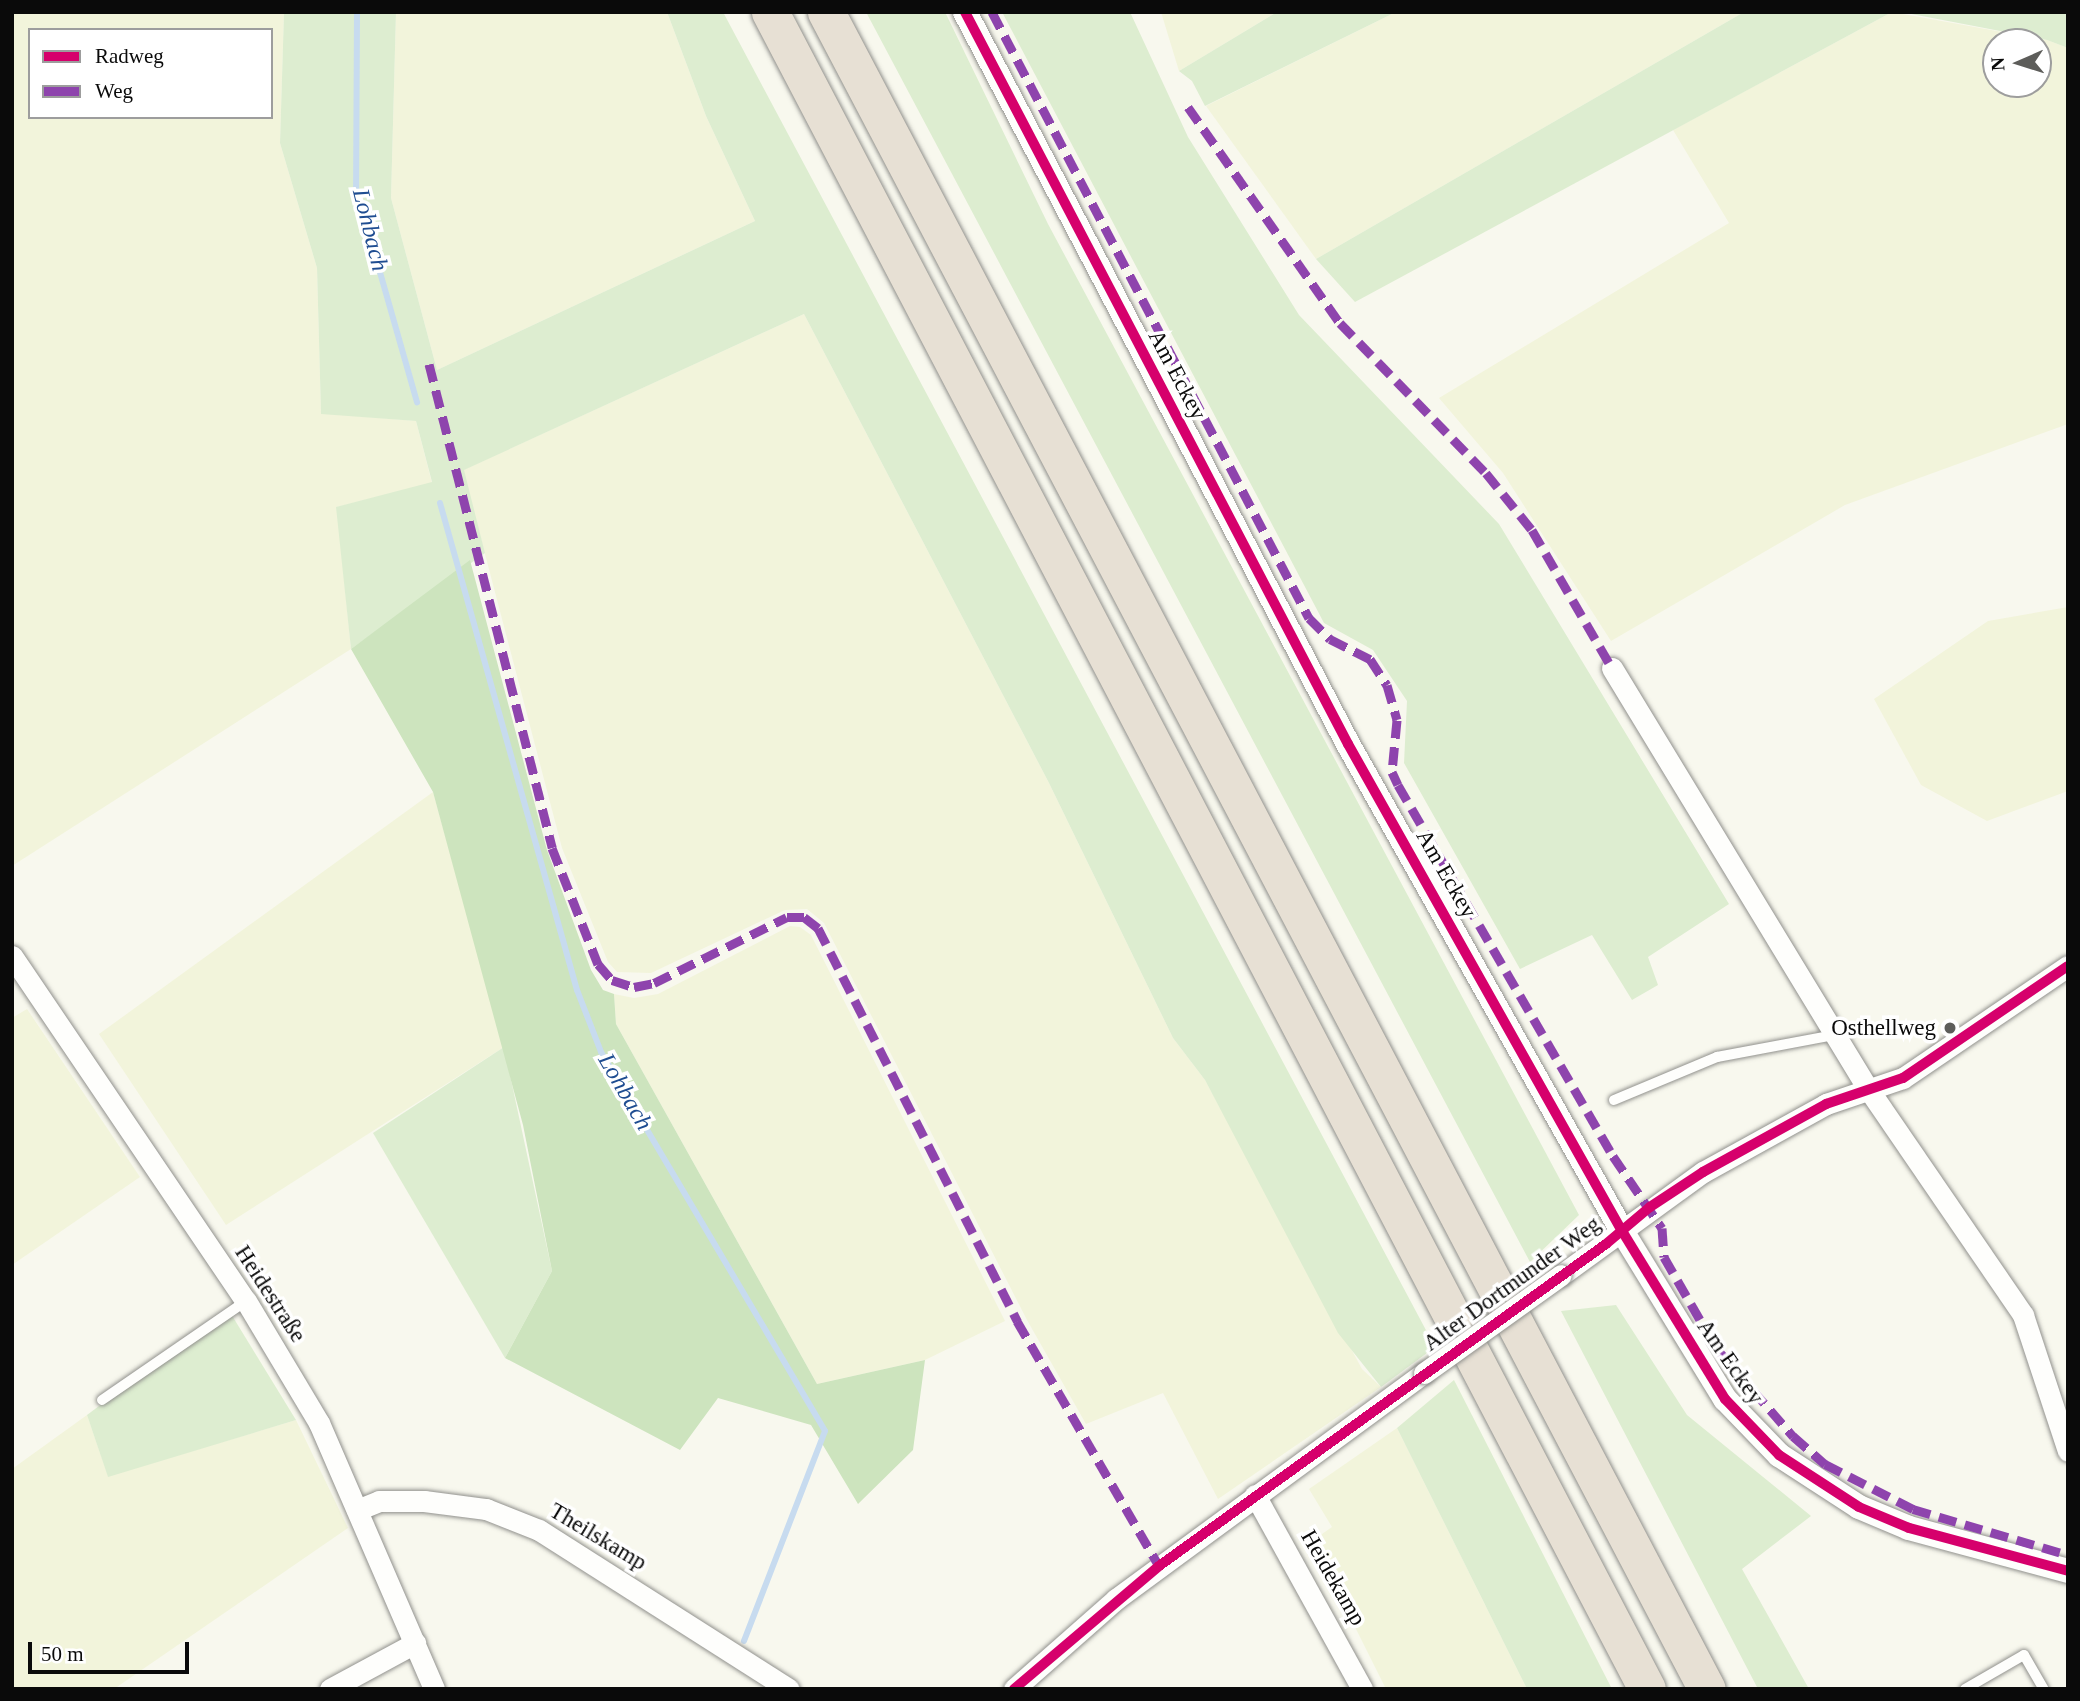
<!DOCTYPE html>
<meta charset="utf-8">
<style>
body{margin:0}
#map{position:relative;width:2080px;height:1701px;overflow:hidden;background:#f8f8ee;font-family:Georgia,serif}
div>[style]{position:absolute}
.farmland>*{inset:0;background:#f2f4db}
.green>*{inset:0;background:#ddedd0}
.forest>*{inset:0;background:#cde4be}
.stream>*{height:6px;margin:-3px;padding:0 3px;transform-origin:3px;border-radius:3px;background:#c7dbef}
.roads{filter:drop-shadow(0 0 2px #91918d) drop-shadow(0 0 2px #91918d)}
.service>*{height:10px;margin:-5px;padding:0 5px;transform-origin:5px;border-radius:5px;background:#fefefc}
.minor>*{height:21px;margin:-10.5px;padding:0 10.5px;transform-origin:10.5px;border-radius:10.5px;background:#fefefc}
.tertiary>*{height:24px;margin:-12px;padding:0 12px;transform-origin:12px;border-radius:12px;background:#fefefc}
.motorway>*{height:37px;margin:-18.5px;padding:0 18.5px;transform-origin:18.5px;border-radius:18.5px;background:#e7e0d4}
.bridges{filter:drop-shadow(0 0 2px #91918d) drop-shadow(0 0 2px #91918d)}
.minor-bridge>*{height:21px;margin:-10.5px;padding:0 10.5px;transform-origin:10.5px;border-radius:10.5px;background:#fefefc}
.quiet>*{height:9px;margin-top:-4.5px;transform-origin:0;background:repeating-linear-gradient(90deg,#8e44ad 0 18px,transparent 0 27px)}
.cycleway>*{height:10px;margin:-5px;padding:0 5px;transform-origin:5px;border-radius:5px;background:#d6006c}
.dots>*{width:19px;height:19px;translate:-50% -50%;box-sizing:border-box;border:4px solid #fff;border-radius:50%}
span{translate:-50% -50%;white-space:nowrap;text-align:center;line-height:1.15;-webkit-text-stroke:7px #fff;paint-order:stroke}
.street-label{font-size:23px;color:#0a0a0a}
.poi-label{font-size:23px;color:#0a0a0a}
.right{translate:-100% -50%;text-align:right}
.water-label{font-size:24px;color:#1f4d91;font-style:italic}
.frame{position:absolute;inset:0;border:14px solid #0a0a0a;pointer-events:none}
.legend{position:absolute;left:28px;top:28px;width:245px;height:91px;box-sizing:border-box;background:#fff;border:2px solid #9d9d9d;margin:0;padding:9px 12px;list-style:none;font-size:21px;color:#0a0a0a}
.legend li{display:flex;align-items:center;gap:14px;height:35px}
.legend b{width:35px;border:2px solid #9d9d9d}
.north{position:absolute;left:1982px;top:28px;width:70px;height:70px;box-sizing:border-box;background:#fff;border:2px solid #9d9d9d;border-radius:50%;rotate:267deg;font-size:19px;font-weight:700;line-height:28px;text-align:center;color:#0a0a0a}
.north::after{content:'';display:block;margin:auto;width:24px;height:32px;background:#5d5d5a;clip-path:polygon(50% 0,100% 100%,50% 72%,0 100%)}
.scale{position:absolute;left:28px;top:1642px;width:161px;height:32px;box-sizing:border-box;border:4px solid #0a0a0a;border-top:0;padding-left:9px;font-size:21px;line-height:24px;white-space:nowrap;color:#0a0a0a;-webkit-text-stroke:5px #fff;paint-order:stroke}
</style>
<div id="map">
<div class="farmland">
<i style="clip-path:polygon(evenodd,12px 12px,284px 12px,280px 143px,317px 268px,321px 413px,416px 421px,432px 483px,337px 507px,351px 649px,12px 866px,12px 12px,30px 30px,271px 30px,271px 117px,30px 117px,30px 30px)"></i>
<i style="clip-path:polygon(396px 12px,667px 12px,706px 116px,755px 221px,437px 370px,391px 198px)"></i>
<i style="clip-path:polygon(1161px 12px,1277px 12px,1179px 71px)"></i>
<i style="clip-path:polygon(1396px 12px,1744px 12px,1316px 259px,1206px 106px)"></i>
<i style="clip-path:polygon(evenodd,1892px 12px,2047px 40px,2068px 48px,2068px 424px,1845px 505px,1611px 641px,1503px 473px,1439px 398px,1729px 223px,1673px 130px,1892px 12px,1996px 42px,2038px 42px,2038px 84px,1996px 84px,1996px 42px)"></i>
<i style="clip-path:polygon(804px 314px,1049px 783px,1173px 1038px,1205px 1080px,1362px 1369px,1381px 1387px,1218px 1499px,1163px 1393px,1086px 1424px,1027px 1320px,824px 923px,807px 909px,785px 910px,651px 973px,617px 972px,608px 962px,562px 848px,463px 470px)"></i>
<i style="clip-path:polygon(2068px 607px,2068px 791px,1987px 821px,1921px 785px,1874px 699px,1988px 621px)"></i>
<i style="clip-path:polygon(433px 792px,504px 1047px,226px 1225px,99px 1034px)"></i>
<i style="clip-path:polygon(790px 926px,800px 927px,811px 935px,1005px 1321px,925px 1360px,817px 1384px,616px 1024px,614px 994px,634px 998px,658px 994px)"></i>
<i style="clip-path:polygon(27px 1009px,140px 1177px,12px 1265px,12px 1018px)"></i>
<i style="clip-path:polygon(87px 1415px,108px 1476px,296px 1420px,348px 1528px,114px 1689px,12px 1689px,12px 1469px)"></i>
<i style="clip-path:polygon(1397px 1428px,1527px 1689px,1386px 1689px,1312px 1541px,1332px 1527px,1309px 1489px)"></i>
</div>
<div class="green">
<i style="clip-path:polygon(284px 12px,396px 12px,391px 198px,437px 370px,755px 221px,706px 116px,667px 12px,723px 12px,1435px 1347px,1381px 1387px,1338px 1333px,1205px 1080px,1173px 1038px,1049px 783px,804px 314px,464px 470px,485px 553px,351px 649px,336px 507px,432px 482px,416px 421px,321px 414px,317px 268px,280px 143px)"></i>
<i style="clip-path:polygon(866px 12px,945px 12px,1048px 224px,1579px 1215px,1530px 1262px)"></i>
<i style="clip-path:polygon(1002px 12px,1130px 12px,1188px 137px,1299px 315px,1499px 524px,1729px 904px,1648px 957px,1658px 985px,1632px 1000px,1592px 935px,1520px 969px,1404px 763px,1407px 701px,1373px 650px,1324px 623px)"></i>
<i style="clip-path:polygon(1277px 12px,1396px 12px,1205px 106px,1192px 81px,1179px 71px)"></i>
<i style="clip-path:polygon(1744px 12px,1892px 12px,1355px 302px,1316px 259px)"></i>
<i style="clip-path:polygon(1901px 12px,2068px 12px,2068px 48px,2047px 40px)"></i>
<i style="clip-path:polygon(504px 1047px,552px 1271px,505px 1358px,373px 1133px)"></i>
<i style="clip-path:polygon(1616px 1305px,1687px 1415px,1811px 1516px,1742px 1569px,1809px 1689px,1758px 1689px,1561px 1311px)"></i>
<i style="clip-path:polygon(228px 1309px,296px 1420px,108px 1477px,87px 1415px)"></i>
<i style="clip-path:polygon(1454px 1380px,1612px 1689px,1527px 1689px,1397px 1428px)"></i>
</div>
<div class="forest">
<i style="clip-path:polygon(470px 560px,547px 850px,591px 970px,603px 990px,614px 994px,616px 1024px,817px 1384px,925px 1360px,913px 1450px,858px 1504px,811px 1425px,718px 1398px,680px 1450px,505px 1358px,552px 1271px,523px 1125px,433px 792px,351px 649px)"></i>
</div>
<div class="stream">
<i style="left:357px;top:12px;width:176px;rotate:90.3deg"></i>
<i style="left:356px;top:188px;width:223px;rotate:74.1deg"></i>
<i style="left:440px;top:503px;width:506px;rotate:74.29deg"></i>
<i style="left:577px;top:990px;width:66px;rotate:68.8deg"></i>
<i style="left:601px;top:1052px;width:440px;rotate:59.4deg"></i>
<i style="left:825px;top:1431px;width:225px;rotate:111.1deg"></i>
</div>
<div class="roads">
<div class="service">
<i style="left:1614px;top:1100px;width:112px;rotate:-22.7deg"></i>
<i style="left:1717px;top:1057px;width:120px;rotate:-10.6deg"></i>
<i style="left:102px;top:1400px;width:175px;rotate:-34.5deg"></i>
<i style="left:1965px;top:1689px;width:68px;rotate:-30deg"></i>
<i style="left:2024px;top:1655px;width:39px;rotate:60deg"></i>
</div>
<div class="minor">
<i style="left:1612px;top:668px;width:494px;rotate:58.7deg"></i>
<i style="left:1869px;top:1090px;width:273px;rotate:55.6deg"></i>
<i style="left:2023px;top:1315px;width:143px;rotate:71.7deg"></i>
<i style="left:12px;top:956px;width:417px;rotate:55.9deg"></i>
<i style="left:246px;top:1301px;width:142px;rotate:59.1deg"></i>
<i style="left:319px;top:1423px;width:290px;rotate:66.6deg"></i>
<i style="left:1561px;top:1275px;width:175px;rotate:-36deg"></i>
<i style="left:1703px;top:1172px;width:141px;rotate:-28.9deg"></i>
<i style="left:1826px;top:1104px;width:81px;rotate:-18.7deg"></i>
<i style="left:1903px;top:1078px;width:199px;rotate:-34.2deg"></i>
<i style="left:1255px;top:1495px;width:222px;rotate:61.1deg"></i>
<i style="left:357px;top:1510px;width:24px;rotate:-22deg"></i>
<i style="left:379px;top:1501px;width:45px"></i>
<i style="left:424px;top:1501px;width:63px;rotate:7.4deg"></i>
<i style="left:486px;top:1509px;width:57px;rotate:21.6deg"></i>
<i style="left:539px;top:1530px;width:296px;rotate:32.5deg"></i>
<i style="left:330px;top:1689px;width:97px;rotate:-28.4deg"></i>
<i style="left:1014px;top:1689px;width:136px;rotate:-41.4deg"></i>
<i style="left:1116px;top:1599px;width:382px;rotate:-36.3deg"></i>
</div>
<div class="tertiary">
<i style="left:965px;top:12px;width:826px;rotate:62.38deg"></i>
<i style="left:1348px;top:744px;width:559px;rotate:60.64deg"></i>
<i style="left:1622px;top:1231px;width:197px;rotate:58.5deg"></i>
<i style="left:1725px;top:1399px;width:78px;rotate:46deg"></i>
<i style="left:1779px;top:1455px;width:95px;rotate:33deg"></i>
<i style="left:1859px;top:1507px;width:54px;rotate:22.8deg"></i>
<i style="left:1909px;top:1528px;width:165px;rotate:15.1deg"></i>
</div>
<div class="motorway">
<i style="left:770px;top:12px;width:1892px;rotate:62.39deg"></i>
<i style="left:826px;top:12px;width:1894px;rotate:62.29deg"></i>
</div>
</div>
<div class="bridges">
<div class="minor-bridge">
<i style="left:1424px;top:1373px;width:168px;rotate:-35.6deg"></i>
</div>
</div>
<div class="quiet">
<i style="left:992px;top:12px;width:684px;rotate:62.39deg"></i>
<i style="left:1309px;top:618px;width:30px;rotate:45deg"></i>
<i style="left:1330px;top:639px;width:45px;rotate:26.6deg"></i>
<i style="left:1370px;top:659px;width:31px;rotate:57deg"></i>
<i style="left:1387px;top:685px;width:36px;rotate:74deg"></i>
<i style="left:1397px;top:720px;width:52px;rotate:95.5deg"></i>
<i style="left:1392px;top:772px;width:14px;rotate:65deg"></i>
<i style="left:1398px;top:785px;width:429px;rotate:59.9deg"></i>
<i style="left:1613px;top:1156px;width:87px;rotate:55.8deg"></i>
<i style="left:1662px;top:1228px;width:29px;rotate:86deg"></i>
<i style="left:1664px;top:1257px;width:106px;rotate:60.1deg"></i>
<i style="left:1717px;top:1349px;width:116px;rotate:48.9deg"></i>
<i style="left:1793px;top:1436px;width:43px;rotate:41.2deg"></i>
<i style="left:1825px;top:1464px;width:99px;rotate:27.1deg"></i>
<i style="left:1913px;top:1509px;width:162px;rotate:16.5deg"></i>
<i style="left:1188px;top:107px;width:264px;rotate:54.9deg"></i>
<i style="left:1340px;top:323px;width:209px;rotate:45.8deg"></i>
<i style="left:1486px;top:473px;width:73px;rotate:51.1deg"></i>
<i style="left:1532px;top:530px;width:160px;rotate:59.9deg"></i>
<i style="left:429px;top:364px;width:499px;rotate:75.7deg"></i>
<i style="left:552px;top:848px;width:125px;rotate:68.4deg"></i>
<i style="left:598px;top:964px;width:21px;rotate:49deg"></i>
<i style="left:612px;top:980px;width:23px;rotate:18deg"></i>
<i style="left:634px;top:987px;width:20px;rotate:-11deg"></i>
<i style="left:654px;top:983px;width:148px;rotate:-26.4deg"></i>
<i style="left:787px;top:917px;width:17px"></i>
<i style="left:804px;top:917px;width:18px;rotate:38deg"></i>
<i style="left:818px;top:928px;width:441px;rotate:63.1deg"></i>
<i style="left:1017px;top:1321px;width:283px;rotate:59.9deg"></i>
</div>
<div class="cycleway">
<i style="left:965px;top:12px;width:826px;rotate:62.38deg"></i>
<i style="left:1348px;top:744px;width:559px;rotate:60.64deg"></i>
<i style="left:1622px;top:1231px;width:197px;rotate:58.5deg"></i>
<i style="left:1725px;top:1399px;width:78px;rotate:46deg"></i>
<i style="left:1779px;top:1455px;width:95px;rotate:33deg"></i>
<i style="left:1859px;top:1507px;width:54px;rotate:22.8deg"></i>
<i style="left:1909px;top:1528px;width:165px;rotate:15.1deg"></i>
<i style="left:1014px;top:1689px;width:190px;rotate:-40.3deg"></i>
<i style="left:1159px;top:1566px;width:551px;rotate:-35.77deg"></i>
<i style="left:1606px;top:1244px;width:57px;rotate:-40.1deg"></i>
<i style="left:1650px;top:1207px;width:64px;rotate:-33.4deg"></i>
<i style="left:1703px;top:1172px;width:141px;rotate:-28.9deg"></i>
<i style="left:1826px;top:1104px;width:81px;rotate:-18.7deg"></i>
<i style="left:1903px;top:1078px;width:199px;rotate:-34.2deg"></i>
</div>
<div class="dots">
<i style="left:1950px;top:1028px;background:#5d5d5a"></i>
</div>
<div class="street-label">
<span style="left:1177px;top:375px;rotate:62deg">Am Eckey</span>
<span style="left:1446px;top:874px;rotate:60deg">Am Eckey</span>
<span style="left:1512px;top:1284px;rotate:-36deg">Alter Dortmunder Weg</span>
<span style="left:270px;top:1294px;rotate:57deg">Heidestraße</span>
<span style="left:1730px;top:1362px;rotate:55deg">Am Eckey</span>
<span style="left:598px;top:1537px;rotate:31deg">Theilskamp</span>
<span style="left:1333px;top:1578px;rotate:60deg">Heidekamp</span>
</div>
<div class="poi-label">
<span class="right" style="left:1936px;top:1028px">Osthellweg</span>
</div>
<div class="water-label">
<span style="left:370px;top:230px;rotate:76deg">Lohbach</span>
<span style="left:625px;top:1092px;rotate:60deg">Lohbach</span>
</div>
<div class="frame"></div>
<ul class="legend">
<li><b style="height:9px;background:#d6006c"></b>Radweg</li>
<li><b style="height:9px;background:#8e44ad"></b>Weg</li>
</ul>
<div class="north">N</div>
<div class="scale">50 m</div>
</div>
